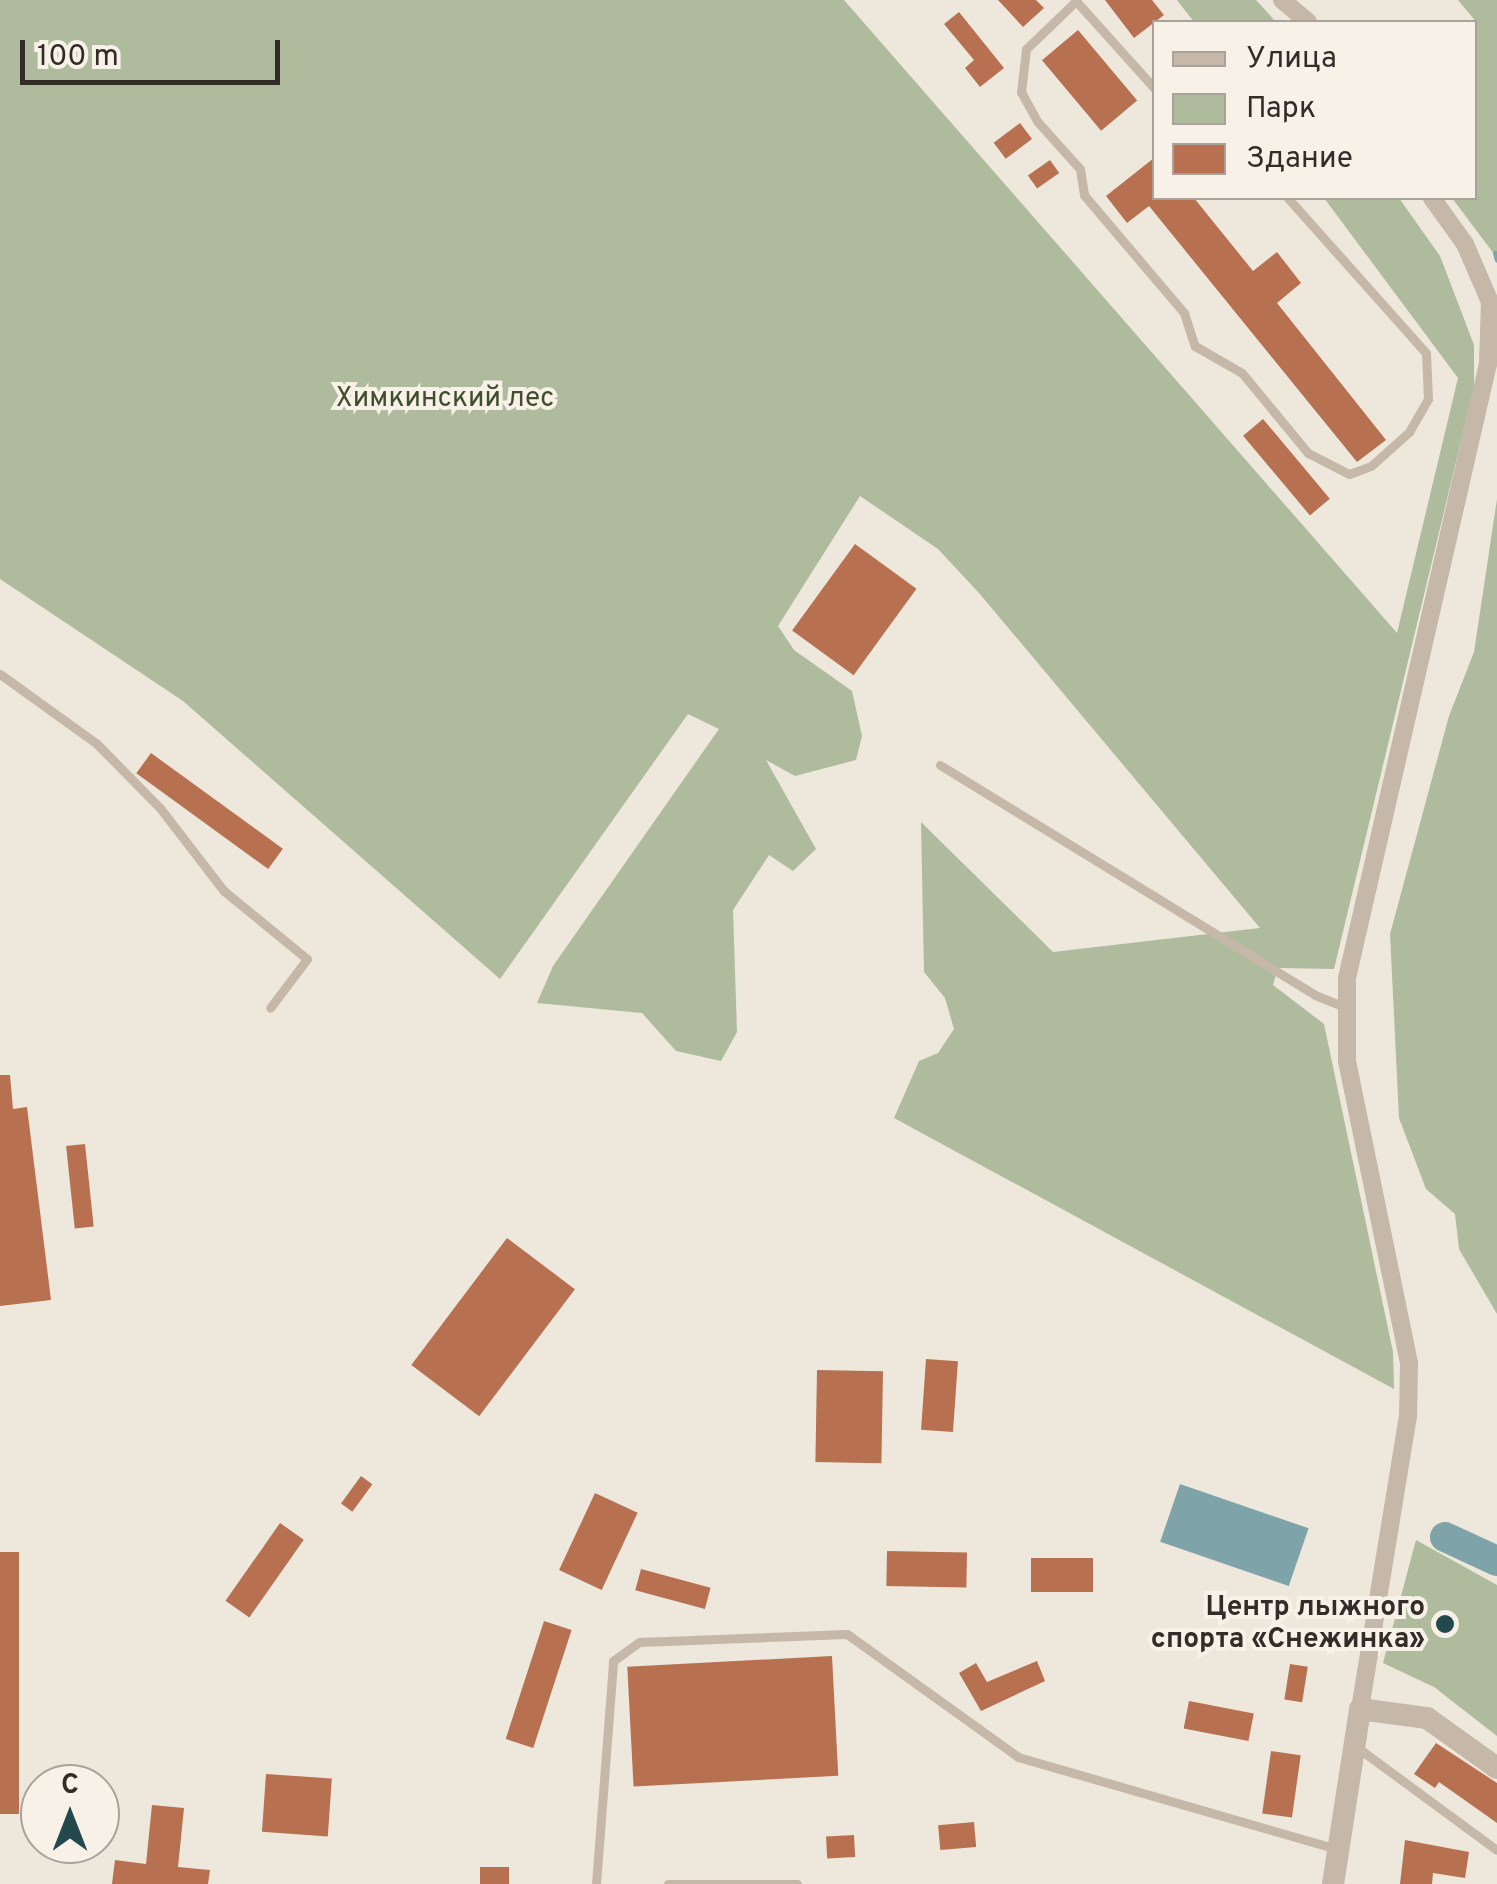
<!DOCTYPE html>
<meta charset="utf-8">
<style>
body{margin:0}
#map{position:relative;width:1497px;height:1884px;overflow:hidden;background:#eee7dc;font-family:Overpass,sans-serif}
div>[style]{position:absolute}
.green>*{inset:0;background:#afbb9d}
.water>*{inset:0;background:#7ea3a8;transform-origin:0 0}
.stream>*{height:5px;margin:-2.5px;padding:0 2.5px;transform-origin:2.5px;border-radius:2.5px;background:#7ea3a8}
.river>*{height:30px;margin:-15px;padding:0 15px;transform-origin:15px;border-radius:15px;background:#7ea3a8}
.building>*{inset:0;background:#b77151;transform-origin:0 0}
.service>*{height:9px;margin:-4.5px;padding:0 4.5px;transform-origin:4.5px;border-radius:4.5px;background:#c5b8a9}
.minor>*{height:18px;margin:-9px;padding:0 9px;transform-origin:9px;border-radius:9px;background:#c5b8a9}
.tertiary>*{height:22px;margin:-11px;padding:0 11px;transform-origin:11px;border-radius:11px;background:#c5b8a9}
.dots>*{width:28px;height:28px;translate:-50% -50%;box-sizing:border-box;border:5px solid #f7f1e7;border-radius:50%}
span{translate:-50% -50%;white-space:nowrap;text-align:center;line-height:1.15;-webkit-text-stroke:8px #f7f1e7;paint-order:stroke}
.park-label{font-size:28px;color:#404e2f}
.poi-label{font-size:28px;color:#332c28;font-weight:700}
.right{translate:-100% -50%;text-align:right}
.legend{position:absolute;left:1152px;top:20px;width:325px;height:180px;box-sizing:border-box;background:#f7f1e7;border:2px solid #a9a29b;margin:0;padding:12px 18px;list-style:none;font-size:30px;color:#332c28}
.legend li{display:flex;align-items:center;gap:20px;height:50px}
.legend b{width:50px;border:2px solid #a9a29b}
.north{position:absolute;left:20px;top:1764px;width:100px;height:100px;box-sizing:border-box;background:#f7f1e7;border:2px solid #a9a29b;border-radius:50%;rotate:0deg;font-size:28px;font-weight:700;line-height:40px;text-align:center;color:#332c28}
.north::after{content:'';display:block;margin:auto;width:35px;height:45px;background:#23494f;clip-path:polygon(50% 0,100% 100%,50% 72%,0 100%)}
.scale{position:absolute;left:20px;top:40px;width:260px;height:45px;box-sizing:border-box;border:5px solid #332c28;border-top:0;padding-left:12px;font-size:30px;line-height:35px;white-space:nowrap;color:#332c28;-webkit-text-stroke:8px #f7f1e7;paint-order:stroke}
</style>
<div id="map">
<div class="green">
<i style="clip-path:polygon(0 0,844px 0,1397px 633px,1458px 378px,1324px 198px,1399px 198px,1440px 256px,1474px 345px,1474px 387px,1334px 969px,1278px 968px,1273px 985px,1324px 1024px,1393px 1352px,1394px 1389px,894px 1118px,919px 1061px,938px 1053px,954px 1029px,945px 998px,924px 972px,921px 822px,1053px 952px,1260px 928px,979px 593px,938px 549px,860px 496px,778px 626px,794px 650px,852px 691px,862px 736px,856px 760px,795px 776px,766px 760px,816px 849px,793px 871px,769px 855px,733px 910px,737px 1032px,721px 1061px,676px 1051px,642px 1013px,537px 1003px,553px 966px,719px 729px,688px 714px,500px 979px,183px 701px,0 579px)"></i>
<i style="clip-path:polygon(1177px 0,1256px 0,1276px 22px,1194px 22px)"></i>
<i style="clip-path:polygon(1458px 0,1497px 0,1497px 258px,1452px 198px,1474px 198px,1477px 23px)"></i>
<i style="clip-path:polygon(1497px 499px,1497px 1314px,1459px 1249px,1455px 1214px,1426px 1189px,1399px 1118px,1390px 934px,1449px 716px,1474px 652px)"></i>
<i style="clip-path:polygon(1416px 1540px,1497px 1585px,1497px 1736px,1434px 1687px,1383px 1663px)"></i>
</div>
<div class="water">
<i style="left:1180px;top:1484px;width:136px;height:61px;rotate:19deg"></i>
</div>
<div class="stream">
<i style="left:1495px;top:253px;width:7px;rotate:74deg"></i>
</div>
<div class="river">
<i style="left:1445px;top:1537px;width:57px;rotate:24.8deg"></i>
</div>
<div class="building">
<i style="clip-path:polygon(998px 0,1036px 0,1044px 8px,1023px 27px)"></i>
<i style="clip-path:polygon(1105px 0,1152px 0,1164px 15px,1134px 38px)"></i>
<i style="clip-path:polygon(959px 12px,1004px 68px,980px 87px,965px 68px,974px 60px,944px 24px)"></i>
<i style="left:1078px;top:30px;width:92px;height:47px;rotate:50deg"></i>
<i style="left:1020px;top:123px;width:20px;height:33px;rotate:53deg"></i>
<i style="clip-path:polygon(1154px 158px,1154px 198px,1194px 198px,1253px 271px,1277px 252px,1301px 283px,1277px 303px,1386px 440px,1357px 462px,1149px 206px,1127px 223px,1106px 196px)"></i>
<i style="left:1050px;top:160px;width:16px;height:27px;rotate:55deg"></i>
<i style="left:1263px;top:419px;width:104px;height:26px;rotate:50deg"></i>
<i style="left:855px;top:544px;width:76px;height:107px;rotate:36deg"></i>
<i style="left:151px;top:753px;width:163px;height:25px;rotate:36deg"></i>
<i style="clip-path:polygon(0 1075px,10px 1075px,13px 1109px,27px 1107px,51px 1300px,0 1306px)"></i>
<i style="left:85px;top:1144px;width:83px;height:19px;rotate:84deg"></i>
<i style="left:507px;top:1238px;width:85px;height:159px;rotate:37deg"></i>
<i style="left:926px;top:1359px;width:32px;height:71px;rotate:4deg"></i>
<i style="left:817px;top:1370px;width:66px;height:92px;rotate:1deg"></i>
<i style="left:361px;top:1476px;width:14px;height:34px;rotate:36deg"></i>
<i style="left:595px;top:1493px;width:47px;height:85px;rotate:25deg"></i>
<i style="left:280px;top:1523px;width:29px;height:95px;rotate:35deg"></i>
<i style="left:887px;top:1551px;width:80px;height:35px;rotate:1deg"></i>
<i style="left:0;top:1552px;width:19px;height:262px"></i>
<i style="left:1031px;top:1558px;width:62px;height:34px"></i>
<i style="left:641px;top:1569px;width:72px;height:22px;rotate:15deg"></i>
<i style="left:544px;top:1621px;width:29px;height:124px;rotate:18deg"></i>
<i style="left:832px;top:1656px;width:120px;height:205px;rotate:87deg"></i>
<i style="clip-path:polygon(1037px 1661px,1045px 1681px,981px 1711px,959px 1673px,976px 1663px,987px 1682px)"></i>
<i style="left:1290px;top:1664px;width:18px;height:36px;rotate:9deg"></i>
<i style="left:1189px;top:1701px;width:66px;height:28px;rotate:11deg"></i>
<i style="clip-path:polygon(1436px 1743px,1497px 1783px,1497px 1823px,1439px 1782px,1435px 1788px,1414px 1774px)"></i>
<i style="left:1271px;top:1751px;width:30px;height:63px;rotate:8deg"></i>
<i style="left:266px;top:1774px;width:66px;height:58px;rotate:4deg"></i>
<i style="clip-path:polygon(152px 1805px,184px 1808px,178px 1867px,210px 1870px,208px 1884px,112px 1884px,115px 1860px,146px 1864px)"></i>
<i style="left:974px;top:1822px;width:25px;height:36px;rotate:85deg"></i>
<i style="left:854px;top:1835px;width:22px;height:28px;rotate:87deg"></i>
<i style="clip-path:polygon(1405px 1840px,1469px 1852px,1465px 1878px,1433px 1873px,1432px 1884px,1400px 1884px)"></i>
<i style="left:480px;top:1867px;width:29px;height:17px"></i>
</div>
<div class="service">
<i style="left:1077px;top:0;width:71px;rotate:136.1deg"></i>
<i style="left:1026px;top:49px;width:43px;rotate:96.6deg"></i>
<i style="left:1021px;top:92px;width:33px;rotate:61deg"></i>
<i style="left:1037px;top:121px;width:64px;rotate:48.1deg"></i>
<i style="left:1080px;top:169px;width:26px;rotate:81deg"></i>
<i style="left:1084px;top:195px;width:155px;rotate:49.7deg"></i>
<i style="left:1184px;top:313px;width:35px;rotate:72deg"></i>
<i style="left:1195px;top:346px;width:54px;rotate:29.9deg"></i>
<i style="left:1242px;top:373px;width:104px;rotate:50.5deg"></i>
<i style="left:1308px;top:453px;width:46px;rotate:27.1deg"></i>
<i style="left:1349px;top:474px;width:23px;rotate:-20deg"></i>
<i style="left:1371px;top:466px;width:51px;rotate:-41.8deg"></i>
<i style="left:1409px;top:432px;width:38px;rotate:-60deg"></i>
<i style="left:1428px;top:399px;width:46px;rotate:-92.5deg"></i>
<i style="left:1426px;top:353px;width:208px;rotate:-131.7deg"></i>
<i style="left:1076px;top:1px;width:117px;rotate:48.1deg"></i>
<i style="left:0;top:674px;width:120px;rotate:35.8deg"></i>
<i style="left:97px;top:744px;width:90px;rotate:45.5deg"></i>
<i style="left:160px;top:808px;width:105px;rotate:52.4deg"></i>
<i style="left:224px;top:891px;width:107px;rotate:39.3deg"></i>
<i style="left:307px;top:959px;width:61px;rotate:127.1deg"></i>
<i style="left:940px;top:765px;width:440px;rotate:31.5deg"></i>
<i style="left:1315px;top:995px;width:35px;rotate:22deg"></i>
<i style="left:1358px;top:1748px;width:172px;rotate:36.3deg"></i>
<i style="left:596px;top:1884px;width:224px;rotate:-85.6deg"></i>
<i style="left:613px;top:1661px;width:32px;rotate:-36deg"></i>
<i style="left:639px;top:1642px;width:208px;rotate:-2.2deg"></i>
<i style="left:847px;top:1634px;width:211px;rotate:35.7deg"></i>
<i style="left:1018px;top:1757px;width:331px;rotate:16.1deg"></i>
<i style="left:668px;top:1884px;width:129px"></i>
</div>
<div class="minor">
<i style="left:1282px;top:0;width:34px;rotate:40deg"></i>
<i style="left:1360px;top:1709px;width:296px;rotate:-80.7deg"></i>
<i style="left:1408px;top:1417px;width:54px;rotate:-88.9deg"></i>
<i style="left:1409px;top:1363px;width:307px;rotate:-101.6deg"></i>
<i style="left:1347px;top:1062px;width:84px;rotate:-90deg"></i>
<i style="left:1347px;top:978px;width:630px;rotate:-77.07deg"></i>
<i style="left:1488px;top:364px;width:62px;rotate:-88.2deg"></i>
<i style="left:1490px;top:302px;width:63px;rotate:-113.3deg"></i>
<i style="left:1465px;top:244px;width:57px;rotate:-125.7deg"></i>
</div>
<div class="tertiary">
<i style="left:1333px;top:1884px;width:177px;rotate:-81.2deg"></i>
<i style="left:1360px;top:1709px;width:68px;rotate:7.7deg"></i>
<i style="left:1427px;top:1718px;width:86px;rotate:35.5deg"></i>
</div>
<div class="dots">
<i style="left:1445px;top:1624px;background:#23494f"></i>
</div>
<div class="park-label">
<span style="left:445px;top:399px">Химкинский лес</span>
</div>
<div class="poi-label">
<span class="right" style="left:1425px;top:1624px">Центр лыжного<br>спорта «Снежинка»</span>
</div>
<ul class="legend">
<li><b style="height:12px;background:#c5b8a9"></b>Улица</li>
<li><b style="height:28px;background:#afbb9d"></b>Парк</li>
<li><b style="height:28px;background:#b77151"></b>Здание</li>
</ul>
<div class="north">С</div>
<div class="scale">100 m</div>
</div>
